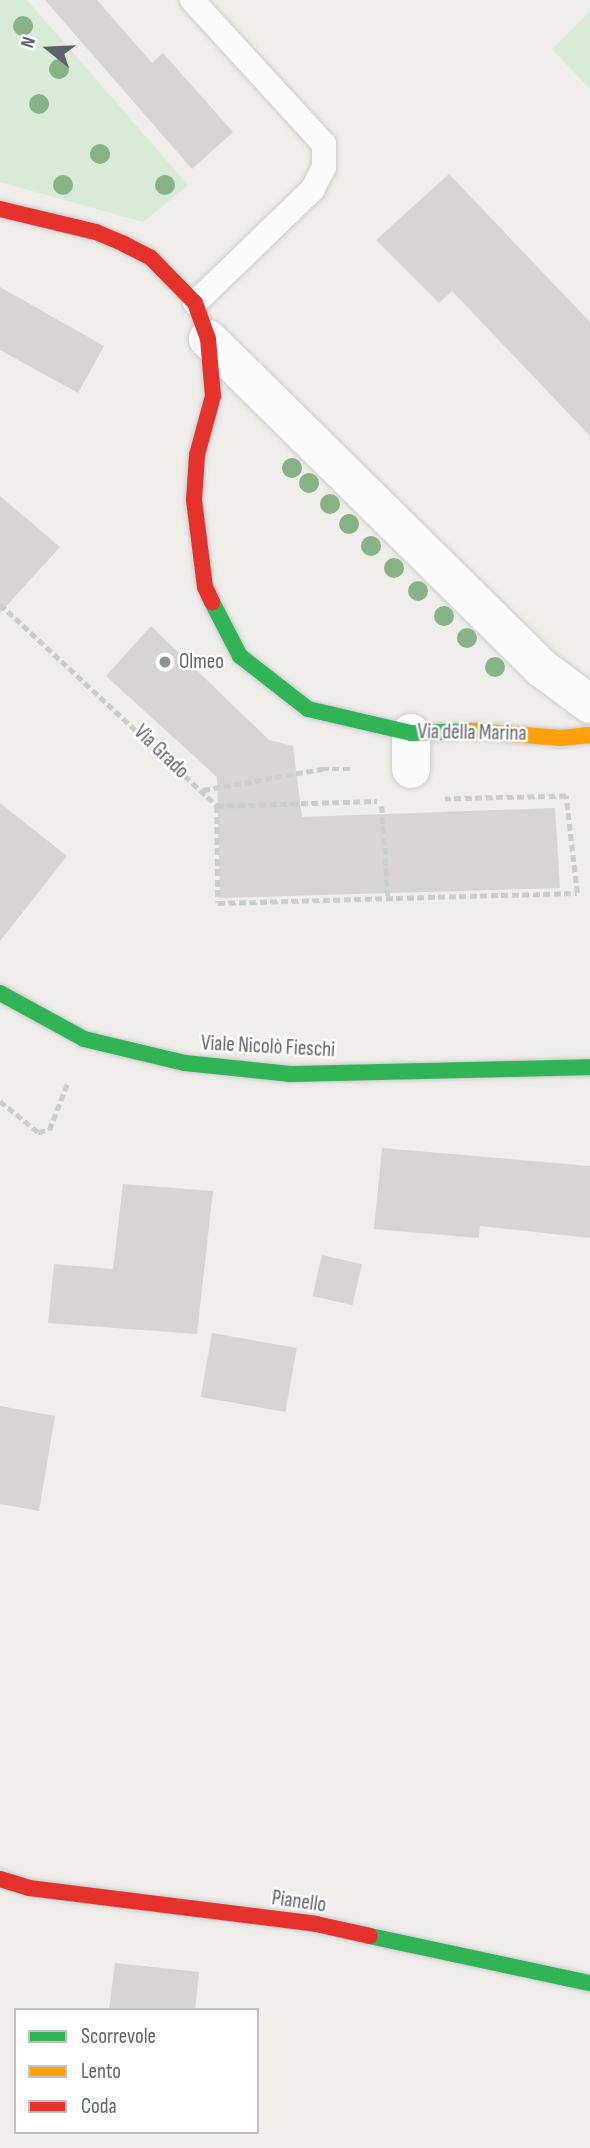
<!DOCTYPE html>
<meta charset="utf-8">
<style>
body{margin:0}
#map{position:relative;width:590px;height:2148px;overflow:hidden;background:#efeeea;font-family:"Sofia Sans Condensed",sans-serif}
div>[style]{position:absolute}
.green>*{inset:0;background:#d8ebd6}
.building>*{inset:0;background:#d6d5d3;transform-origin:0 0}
.path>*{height:4.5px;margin-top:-2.25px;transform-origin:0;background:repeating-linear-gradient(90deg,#cacfcc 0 7px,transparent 0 10.5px)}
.roads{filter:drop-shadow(0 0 2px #cbcccc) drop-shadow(0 0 2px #cbcccc)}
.lane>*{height:24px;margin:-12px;padding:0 12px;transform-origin:12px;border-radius:12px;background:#fdfcfc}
.street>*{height:38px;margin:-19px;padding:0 19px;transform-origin:19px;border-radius:19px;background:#fdfcfc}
.fast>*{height:16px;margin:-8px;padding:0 8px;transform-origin:8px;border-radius:8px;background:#30b455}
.slow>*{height:16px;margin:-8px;padding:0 8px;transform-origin:8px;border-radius:8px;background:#ff9f0a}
.jam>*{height:16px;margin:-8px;padding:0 8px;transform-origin:8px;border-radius:8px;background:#e5322d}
.trees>*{width:20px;height:20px;margin:-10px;border-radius:50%;background:#88b388}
.dots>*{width:19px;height:19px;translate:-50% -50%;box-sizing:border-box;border:4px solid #fff;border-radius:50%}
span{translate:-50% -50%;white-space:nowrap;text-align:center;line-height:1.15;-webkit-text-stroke:5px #fff;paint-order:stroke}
.poi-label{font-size:21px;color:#5f6368}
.left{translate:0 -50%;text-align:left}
.street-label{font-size:21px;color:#5f6368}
.legend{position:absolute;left:14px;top:2008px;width:245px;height:126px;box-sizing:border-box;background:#fff;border:2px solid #bfc1c3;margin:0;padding:9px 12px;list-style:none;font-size:21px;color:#5f6368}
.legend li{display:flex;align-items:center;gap:14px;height:35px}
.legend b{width:35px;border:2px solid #bfc1c3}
.north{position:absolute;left:14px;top:14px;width:70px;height:70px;-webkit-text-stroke:5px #fff;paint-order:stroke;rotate:288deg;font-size:19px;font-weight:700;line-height:28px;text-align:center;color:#5f6368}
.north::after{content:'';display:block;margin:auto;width:24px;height:32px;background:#5f6368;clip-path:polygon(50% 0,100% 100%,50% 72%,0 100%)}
</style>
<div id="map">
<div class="green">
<i style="clip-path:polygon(0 0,27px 0,188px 185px,143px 222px,0 182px)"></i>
<i style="clip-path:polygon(590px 11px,590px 89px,552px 49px)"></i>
</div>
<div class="building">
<i style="clip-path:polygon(45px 0,97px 0,152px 63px,163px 53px,233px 132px,192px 169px)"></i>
<i style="clip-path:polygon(449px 174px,590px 322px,590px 436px,452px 291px,439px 303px,376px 240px)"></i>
<i style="clip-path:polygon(0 287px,104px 346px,78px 393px,0 350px)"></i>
<i style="clip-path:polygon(0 496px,60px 547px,0 613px)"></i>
<i style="clip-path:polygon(151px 626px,269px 740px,293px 746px,302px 817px,555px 808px,560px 888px,220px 898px,217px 777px,106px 676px)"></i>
<i style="clip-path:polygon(0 803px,67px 856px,0 941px)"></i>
<i style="clip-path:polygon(382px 1148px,590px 1166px,590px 1238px,480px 1226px,479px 1238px,374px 1229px)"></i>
<i style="clip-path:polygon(123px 1184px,213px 1191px,197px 1334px,48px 1323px,54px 1264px,113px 1269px)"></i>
<i style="left:322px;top:1255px;width:41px;height:42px;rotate:13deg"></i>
<i style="left:212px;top:1333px;width:86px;height:65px;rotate:10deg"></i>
<i style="clip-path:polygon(0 1406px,55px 1416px,39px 1511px,0 1504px)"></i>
<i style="clip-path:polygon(115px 1963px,199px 1972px,195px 2010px,109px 2010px)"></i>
</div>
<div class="path">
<i style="left:0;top:604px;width:296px;rotate:42.9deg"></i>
<i style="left:217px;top:806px;width:97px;rotate:89.4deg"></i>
<i style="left:218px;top:903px;width:359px;rotate:-1.6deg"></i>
<i style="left:577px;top:893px;width:98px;rotate:-96.5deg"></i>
<i style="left:566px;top:796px;width:121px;rotate:178.6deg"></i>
<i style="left:203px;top:790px;width:121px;rotate:-10deg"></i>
<i style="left:322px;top:769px;width:28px"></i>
<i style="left:217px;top:806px;width:160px;rotate:-1.8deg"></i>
<i style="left:382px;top:806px;width:90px;rotate:86.2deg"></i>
<i style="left:0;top:1101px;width:49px;rotate:39.2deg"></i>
<i style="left:38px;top:1132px;width:11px;rotate:-10deg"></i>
<i style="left:49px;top:1130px;width:52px;rotate:-68.4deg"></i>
</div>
<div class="roads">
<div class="lane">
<i style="left:192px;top:0;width:195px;rotate:47.5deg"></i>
<i style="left:324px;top:144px;width:23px;rotate:90deg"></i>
<i style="left:324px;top:167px;width:25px;rotate:117deg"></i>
<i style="left:313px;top:189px;width:164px;rotate:136deg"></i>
</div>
<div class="street">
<i style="left:208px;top:339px;width:470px;rotate:44.6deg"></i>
<i style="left:543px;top:669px;width:59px;rotate:36.7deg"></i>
<i style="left:411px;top:733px;width:36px;rotate:90deg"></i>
</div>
<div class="fast">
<i style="left:212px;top:602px;width:61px;rotate:62.6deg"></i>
<i style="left:240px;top:656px;width:86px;rotate:37.9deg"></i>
<i style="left:308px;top:709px;width:106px;rotate:13.1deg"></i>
<i style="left:411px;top:733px;width:63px;rotate:-1.8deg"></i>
<i style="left:0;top:993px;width:96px;rotate:28.7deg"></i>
<i style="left:84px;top:1039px;width:104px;rotate:13.4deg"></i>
<i style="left:185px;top:1063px;width:106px;rotate:6deg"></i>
<i style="left:290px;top:1074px;width:300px;rotate:-1.3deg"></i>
<i style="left:370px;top:1936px;width:225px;rotate:12.1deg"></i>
</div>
<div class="slow">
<i style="left:474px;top:731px;width:87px;rotate:4.6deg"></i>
<i style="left:561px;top:738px;width:29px;rotate:-6deg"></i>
</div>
<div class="jam">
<i style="left:0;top:209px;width:99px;rotate:13.5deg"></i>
<i style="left:96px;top:232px;width:30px;rotate:23deg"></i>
<i style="left:124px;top:244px;width:30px;rotate:27deg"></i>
<i style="left:151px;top:258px;width:63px;rotate:45.6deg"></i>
<i style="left:195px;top:303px;width:38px;rotate:70deg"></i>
<i style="left:208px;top:339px;width:57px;rotate:85deg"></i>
<i style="left:213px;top:396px;width:61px;rotate:105.2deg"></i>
<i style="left:197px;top:455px;width:45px;rotate:93.8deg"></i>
<i style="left:194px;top:500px;width:88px;rotate:82.8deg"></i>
<i style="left:205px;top:587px;width:17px;rotate:65deg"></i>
<i style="left:0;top:1879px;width:30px;rotate:17deg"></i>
<i style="left:29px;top:1888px;width:289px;rotate:7.1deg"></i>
<i style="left:316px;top:1924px;width:55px;rotate:12.5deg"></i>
</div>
</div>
<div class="trees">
<i style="left:23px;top:26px"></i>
<i style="left:59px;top:69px"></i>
<i style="left:39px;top:104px"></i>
<i style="left:100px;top:154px"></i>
<i style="left:63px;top:185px"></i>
<i style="left:165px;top:185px"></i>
<i style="left:292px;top:468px"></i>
<i style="left:309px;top:483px"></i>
<i style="left:330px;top:504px"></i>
<i style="left:349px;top:524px"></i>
<i style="left:371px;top:546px"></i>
<i style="left:394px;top:568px"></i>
<i style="left:418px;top:591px"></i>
<i style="left:444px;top:616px"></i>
<i style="left:467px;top:638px"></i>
<i style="left:495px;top:667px"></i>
</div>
<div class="dots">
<i style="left:165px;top:662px;background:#919496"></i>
</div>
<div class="poi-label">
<span class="left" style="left:179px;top:662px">Olmeo</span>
</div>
<div class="street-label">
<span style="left:472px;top:733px;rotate:1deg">Via della Marina</span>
<span style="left:161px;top:752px;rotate:44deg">Via Grado</span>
<span style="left:268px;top:1047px;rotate:3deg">Viale Nicolò Fieschi</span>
<span style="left:299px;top:1902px;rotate:8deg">Pianello</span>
</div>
<ul class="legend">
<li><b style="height:9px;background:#30b455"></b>Scorrevole</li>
<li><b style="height:9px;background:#ff9f0a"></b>Lento</li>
<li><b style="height:9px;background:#e5322d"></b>Coda</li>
</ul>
<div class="north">N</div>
</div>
